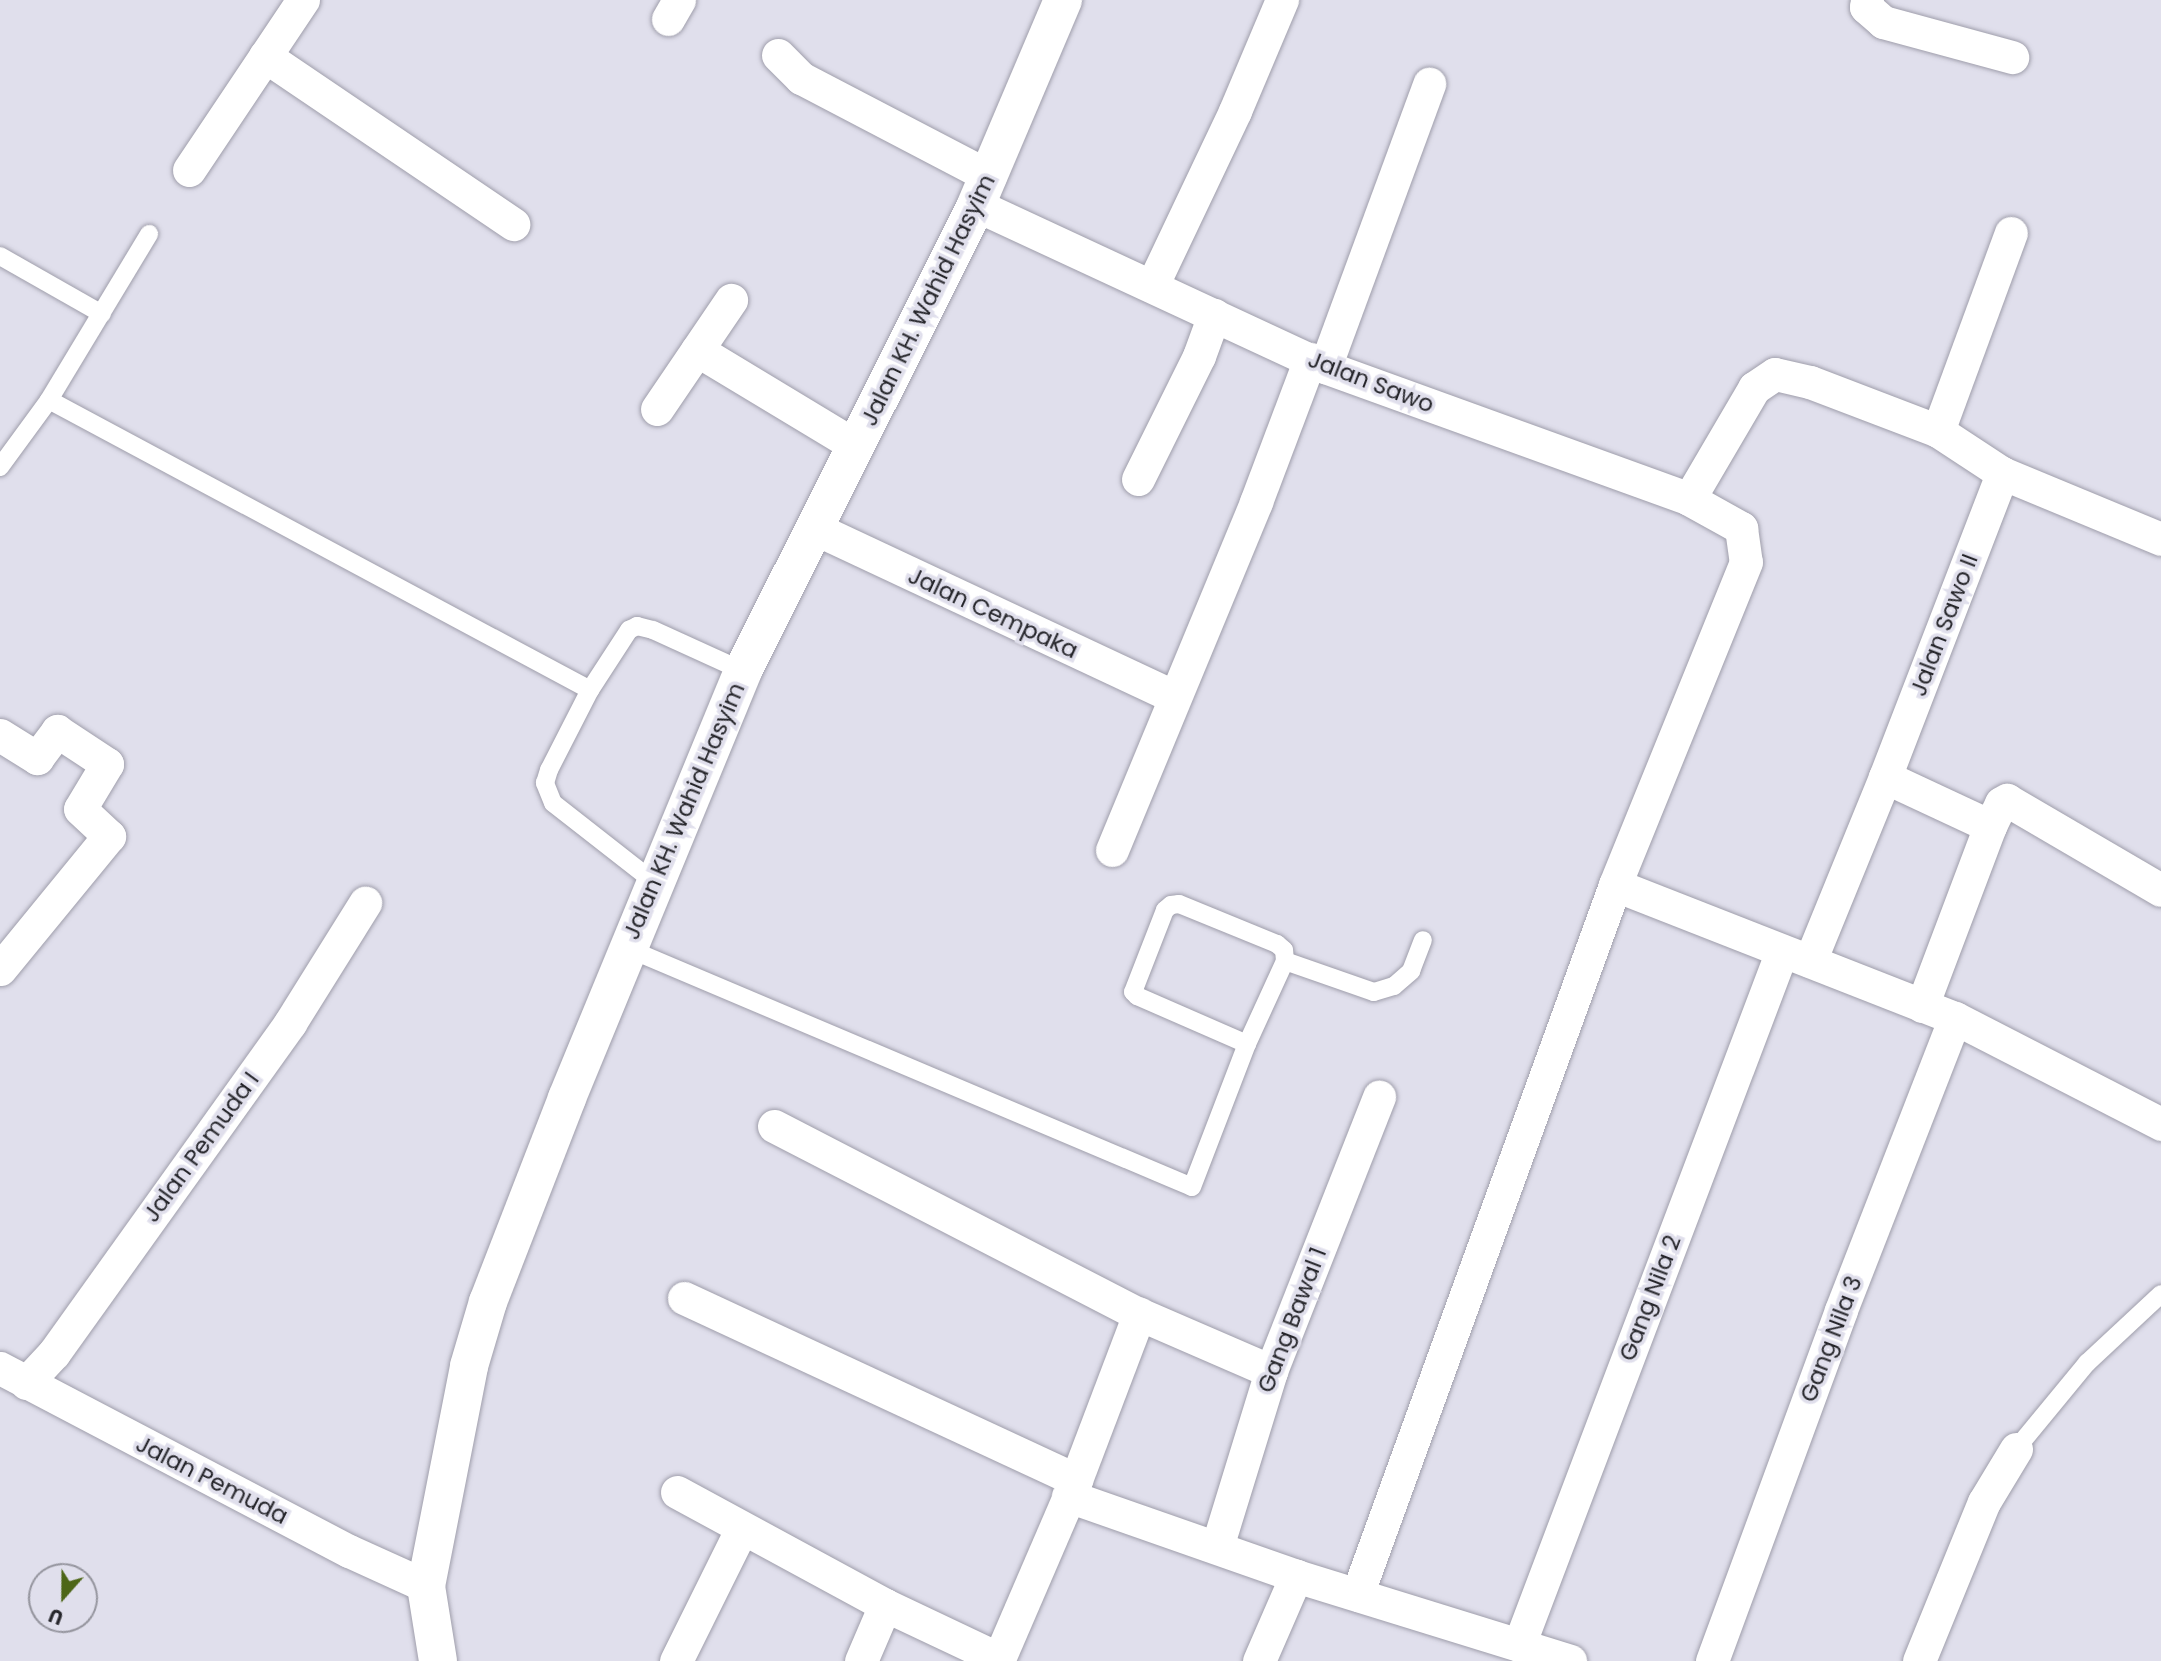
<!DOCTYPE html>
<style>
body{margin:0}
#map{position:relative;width:2161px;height:1661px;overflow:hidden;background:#e0dfec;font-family:Poppins,sans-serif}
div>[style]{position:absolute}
.roads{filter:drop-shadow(0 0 2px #9f9eab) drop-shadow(0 0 2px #9f9eab)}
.service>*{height:18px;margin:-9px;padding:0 9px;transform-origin:9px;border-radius:9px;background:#fff}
.minor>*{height:33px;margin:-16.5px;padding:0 16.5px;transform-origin:16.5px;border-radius:16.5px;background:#fff}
.tertiary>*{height:38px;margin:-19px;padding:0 19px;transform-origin:19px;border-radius:19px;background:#fff}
span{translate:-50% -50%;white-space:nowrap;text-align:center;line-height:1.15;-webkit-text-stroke:7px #e0dfec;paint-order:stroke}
.street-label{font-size:23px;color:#25252a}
.north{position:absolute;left:28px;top:1563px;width:70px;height:70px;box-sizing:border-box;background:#e0dfec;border:2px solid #95959e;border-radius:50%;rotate:201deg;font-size:19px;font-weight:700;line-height:28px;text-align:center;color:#25252a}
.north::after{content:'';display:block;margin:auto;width:24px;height:32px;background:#4d6617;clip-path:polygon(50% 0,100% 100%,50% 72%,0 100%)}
</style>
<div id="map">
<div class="roads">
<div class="service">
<i style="left:0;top:256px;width:117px;rotate:29.6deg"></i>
<i style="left:49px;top:400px;width:614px;rotate:28.19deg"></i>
<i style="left:0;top:467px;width:83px;rotate:-53.8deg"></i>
<i style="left:49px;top:400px;width:194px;rotate:-58.9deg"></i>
<i style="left:654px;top:882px;width:128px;rotate:-142deg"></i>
<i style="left:553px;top:803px;width:22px;rotate:-112deg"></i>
<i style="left:545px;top:783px;width:14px;rotate:-73deg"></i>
<i style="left:549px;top:770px;width:90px;rotate:-62.9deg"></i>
<i style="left:590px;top:690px;width:72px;rotate:-57deg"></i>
<i style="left:629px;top:630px;width:9px;rotate:-27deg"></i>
<i style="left:637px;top:626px;width:16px;rotate:14deg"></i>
<i style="left:653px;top:630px;width:99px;rotate:24.5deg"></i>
<i style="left:627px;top:948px;width:613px;rotate:22.93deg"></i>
<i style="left:1192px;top:1187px;width:153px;rotate:-69deg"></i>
<i style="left:1247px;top:1044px;width:91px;rotate:-65.4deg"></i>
<i style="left:1285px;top:961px;width:11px;rotate:-95deg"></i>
<i style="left:1284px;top:950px;width:9px;rotate:-139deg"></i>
<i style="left:1277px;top:944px;width:106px;rotate:-157.8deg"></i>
<i style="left:1179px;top:904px;width:8px;rotate:173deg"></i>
<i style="left:1171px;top:905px;width:8px;rotate:140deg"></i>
<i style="left:1165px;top:910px;width:88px;rotate:111.3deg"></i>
<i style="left:1133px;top:992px;width:6px;rotate:45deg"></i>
<i style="left:1137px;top:996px;width:120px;rotate:23.6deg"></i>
<i style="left:1285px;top:961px;width:94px;rotate:19.2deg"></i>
<i style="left:1374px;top:992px;width:21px;rotate:-17deg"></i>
<i style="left:1394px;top:986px;width:23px;rotate:-41deg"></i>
<i style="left:1411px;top:971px;width:33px;rotate:-69deg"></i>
<i style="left:2016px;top:1449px;width:112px;rotate:-50.5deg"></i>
<i style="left:2087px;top:1363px;width:101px;rotate:-43deg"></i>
</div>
<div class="minor">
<i style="left:1867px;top:0;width:7px;rotate:98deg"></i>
<i style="left:1866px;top:7px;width:23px;rotate:41deg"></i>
<i style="left:1883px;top:22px;width:134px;rotate:15.2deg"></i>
<i style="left:668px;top:19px;width:22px;rotate:-60deg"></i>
<i style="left:778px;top:55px;width:33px;rotate:45deg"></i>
<i style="left:801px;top:78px;width:213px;rotate:27.6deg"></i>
<i style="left:265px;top:56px;width:300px;rotate:34.1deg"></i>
<i style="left:189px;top:170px;width:205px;rotate:-56.2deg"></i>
<i style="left:976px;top:205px;width:385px;rotate:24.9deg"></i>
<i style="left:1325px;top:367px;width:387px;rotate:19.9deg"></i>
<i style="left:1689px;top:499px;width:60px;rotate:29.1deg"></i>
<i style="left:1741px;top:528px;width:34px;rotate:82deg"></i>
<i style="left:1746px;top:562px;width:349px;rotate:112.1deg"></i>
<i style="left:1615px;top:885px;width:755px;rotate:109.97deg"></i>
<i style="left:1152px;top:286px;width:194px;rotate:-64.6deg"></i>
<i style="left:1235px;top:111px;width:121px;rotate:-67.1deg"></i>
<i style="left:697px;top:350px;width:186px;rotate:31.1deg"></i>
<i style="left:1325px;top:367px;width:302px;rotate:-69.8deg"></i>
<i style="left:657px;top:409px;width:132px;rotate:-55.8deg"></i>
<i style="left:1938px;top:431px;width:211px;rotate:-69.8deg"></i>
<i style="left:1138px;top:479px;width:137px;rotate:-63.6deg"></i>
<i style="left:1199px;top:356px;width:44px;rotate:-69.9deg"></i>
<i style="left:1689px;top:499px;width:129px;rotate:-59.6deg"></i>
<i style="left:1754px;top:388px;width:25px;rotate:-34deg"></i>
<i style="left:1775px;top:374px;width:36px;rotate:13deg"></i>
<i style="left:1810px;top:382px;width:137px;rotate:20.9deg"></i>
<i style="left:1938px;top:431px;width:77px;rotate:33.3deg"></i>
<i style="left:2002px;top:473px;width:172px;rotate:22.5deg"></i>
<i style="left:814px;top:528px;width:396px;rotate:25.1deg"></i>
<i style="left:0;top:735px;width:44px;rotate:31.9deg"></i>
<i style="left:37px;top:758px;width:34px;rotate:-53deg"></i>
<i style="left:57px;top:731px;width:60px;rotate:33.4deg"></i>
<i style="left:107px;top:764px;width:52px;rotate:121deg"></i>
<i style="left:80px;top:809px;width:40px;rotate:43deg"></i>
<i style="left:109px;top:836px;width:172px;rotate:129.3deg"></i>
<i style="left:1885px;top:777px;width:116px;rotate:25deg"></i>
<i style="left:1112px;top:850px;width:377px;rotate:-67.5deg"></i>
<i style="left:1256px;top:502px;width:153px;rotate:-69.3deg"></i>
<i style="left:1615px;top:885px;width:365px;rotate:21.4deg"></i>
<i style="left:1955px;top:1018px;width:232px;rotate:27.2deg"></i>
<i style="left:1810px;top:961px;width:199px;rotate:-67.8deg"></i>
<i style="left:1885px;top:777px;width:326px;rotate:-68.9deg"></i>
<i style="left:1922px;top:1006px;width:192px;rotate:-69.3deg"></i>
<i style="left:1990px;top:826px;width:25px;rotate:-64deg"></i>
<i style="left:2001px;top:803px;width:7px;rotate:-27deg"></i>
<i style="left:2007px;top:800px;width:178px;rotate:30.3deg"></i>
<i style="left:774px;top:1126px;width:411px;rotate:27.3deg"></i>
<i style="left:1139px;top:1314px;width:144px;rotate:23.4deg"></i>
<i style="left:684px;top:1298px;width:432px;rotate:24.9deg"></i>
<i style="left:0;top:1368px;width:394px;rotate:27.7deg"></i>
<i style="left:349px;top:1551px;width:85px;rotate:24.4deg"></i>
<i style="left:26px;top:1383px;width:41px;rotate:-47deg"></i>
<i style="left:54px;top:1353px;width:406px;rotate:-54.4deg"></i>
<i style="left:290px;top:1023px;width:142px;rotate:-58deg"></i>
<i style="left:677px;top:1492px;width:237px;rotate:28.5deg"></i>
<i style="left:885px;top:1605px;width:126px;rotate:25.3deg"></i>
<i style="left:1068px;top:1496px;width:242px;rotate:19.3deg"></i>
<i style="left:1296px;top:1576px;width:287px;rotate:17.2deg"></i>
<i style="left:1217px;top:1547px;width:184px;rotate:-72.9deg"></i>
<i style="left:1271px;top:1371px;width:295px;rotate:-68.5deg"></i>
<i style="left:1519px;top:1645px;width:742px;rotate:-69.25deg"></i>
<i style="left:676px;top:1661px;width:148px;rotate:-63.6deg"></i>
<i style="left:861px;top:1661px;width:61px;rotate:-66.8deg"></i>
<i style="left:998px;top:1661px;width:197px;rotate:-66.7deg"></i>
<i style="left:1076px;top:1480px;width:178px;rotate:-69.2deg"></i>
<i style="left:1259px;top:1661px;width:93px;rotate:-66.5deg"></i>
<i style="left:1712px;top:1661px;width:374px;rotate:-69.8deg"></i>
<i style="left:1841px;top:1310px;width:313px;rotate:-68.7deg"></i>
<i style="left:1919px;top:1661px;width:172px;rotate:-67.8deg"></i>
<i style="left:1984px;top:1502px;width:62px;rotate:-58.9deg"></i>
</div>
<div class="tertiary">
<i style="left:438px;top:1661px;width:76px;rotate:-99.1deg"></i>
<i style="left:426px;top:1586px;width:224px;rotate:-78.9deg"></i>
<i style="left:469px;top:1366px;width:67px;rotate:-73.5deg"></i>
<i style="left:488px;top:1302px;width:219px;rotate:-68.8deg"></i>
<i style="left:567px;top:1098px;width:462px;rotate:-67.6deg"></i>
<i style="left:743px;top:671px;width:521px;rotate:-63.43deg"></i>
<i style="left:976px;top:205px;width:223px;rotate:-67deg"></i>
</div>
</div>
<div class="street-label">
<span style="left:928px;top:300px;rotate:-64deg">Jalan KH. Wahid Hasyim</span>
<span style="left:1371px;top:382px;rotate:21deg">Jalan Sawo</span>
<span style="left:993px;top:613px;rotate:25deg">Jalan Cempaka</span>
<span style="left:1944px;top:625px;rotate:-69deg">Jalan Sawo II</span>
<span style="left:684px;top:811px;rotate:-67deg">Jalan KH. Wahid Hasyim</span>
<span style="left:201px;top:1147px;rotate:-54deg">Jalan Pemuda I</span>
<span style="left:1650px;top:1298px;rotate:-69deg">Gang Nila 2</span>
<span style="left:1292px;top:1320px;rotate:-69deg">Gang Bawal 1</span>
<span style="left:1831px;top:1339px;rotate:-69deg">Gang Nila 3</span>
<span style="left:212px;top:1480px;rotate:27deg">Jalan Pemuda</span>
</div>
<div class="north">U</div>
</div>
